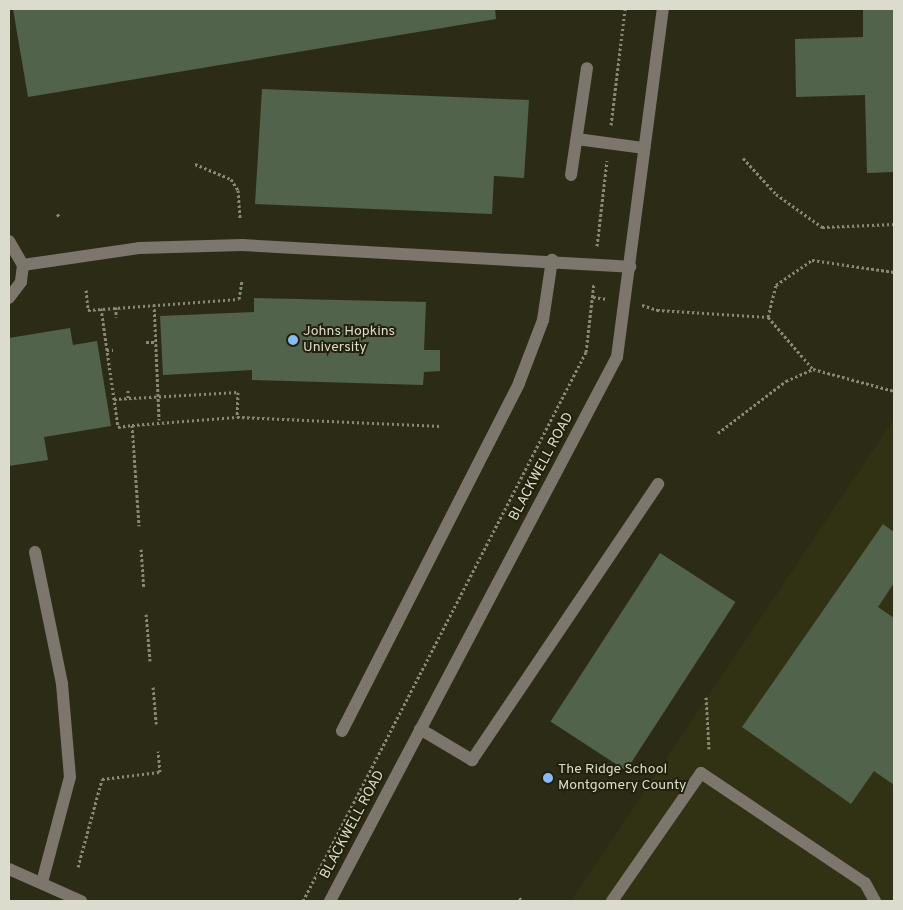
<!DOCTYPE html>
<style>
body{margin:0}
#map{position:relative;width:903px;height:910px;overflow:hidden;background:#2c2c16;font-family:Overpass,sans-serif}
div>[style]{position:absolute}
.built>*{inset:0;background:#313214}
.building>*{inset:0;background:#51634b;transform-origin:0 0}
.path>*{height:3px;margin-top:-1.5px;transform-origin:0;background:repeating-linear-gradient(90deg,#878876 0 2.5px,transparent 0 5px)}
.minor>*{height:12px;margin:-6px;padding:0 6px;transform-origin:6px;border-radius:6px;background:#7c766c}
.dots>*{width:14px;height:14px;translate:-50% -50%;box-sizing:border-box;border:2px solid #22220c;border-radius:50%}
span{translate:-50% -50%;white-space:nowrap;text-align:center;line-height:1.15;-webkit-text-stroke:4px #22220c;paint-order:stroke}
.poi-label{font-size:14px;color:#dbdcce}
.left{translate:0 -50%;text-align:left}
.street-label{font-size:14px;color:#dbdcce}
.frame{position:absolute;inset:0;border:10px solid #dbdcce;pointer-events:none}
</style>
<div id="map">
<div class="built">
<i style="clip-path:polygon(894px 419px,894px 901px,571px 901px)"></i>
</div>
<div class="building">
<i style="clip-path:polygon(13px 9px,495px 9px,496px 19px,28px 97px)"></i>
<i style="clip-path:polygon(863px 9px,894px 9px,894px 172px,867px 173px,865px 95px,796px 97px,795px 39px,863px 37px)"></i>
<i style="clip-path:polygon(262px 89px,529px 100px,524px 178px,494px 176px,492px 214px,255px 204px)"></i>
<i style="clip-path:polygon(254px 298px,426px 302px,424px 350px,440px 350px,440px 371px,424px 372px,423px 385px,252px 380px,252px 370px,163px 375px,160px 316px,254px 312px)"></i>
<i style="clip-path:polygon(70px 328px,73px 345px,97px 341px,111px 426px,44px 437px,48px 460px,9px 466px,9px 338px)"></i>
<i style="clip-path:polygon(883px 524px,894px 532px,894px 583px,878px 607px,894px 618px,894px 785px,874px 771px,851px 804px,742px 727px)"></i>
<i style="left:660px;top:553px;width:90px;height:201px;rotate:33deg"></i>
</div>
<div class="path">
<i style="left:611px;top:125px;width:117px;rotate:-83.1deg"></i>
<i style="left:743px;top:158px;width:49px;rotate:47.5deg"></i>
<i style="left:776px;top:194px;width:57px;rotate:35.7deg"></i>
<i style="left:822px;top:227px;width:72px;rotate:-2.4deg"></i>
<i style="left:195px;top:164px;width:39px;rotate:23deg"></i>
<i style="left:231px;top:179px;width:13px;rotate:58deg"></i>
<i style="left:238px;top:190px;width:28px;rotate:86deg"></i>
<i style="left:57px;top:214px;width:4px;rotate:45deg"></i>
<i style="left:597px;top:246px;width:86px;rotate:-83.3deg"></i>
<i style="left:86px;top:290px;width:20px;rotate:84deg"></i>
<i style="left:88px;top:310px;width:151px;rotate:-4.2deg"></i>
<i style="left:239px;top:299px;width:19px;rotate:-81deg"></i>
<i style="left:593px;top:297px;width:14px;rotate:8deg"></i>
<i style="left:154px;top:304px;width:116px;rotate:87.5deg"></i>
<i style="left:642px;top:305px;width:16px;rotate:18deg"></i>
<i style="left:657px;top:310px;width:111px;rotate:3.6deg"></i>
<i style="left:768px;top:317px;width:69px;rotate:49.1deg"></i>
<i style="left:813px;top:369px;width:84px;rotate:15.2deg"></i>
<i style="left:116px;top:307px;width:10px;rotate:90deg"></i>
<i style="left:101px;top:308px;width:120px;rotate:81.9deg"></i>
<i style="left:118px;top:427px;width:14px;rotate:-8deg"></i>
<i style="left:132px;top:425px;width:101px;rotate:86deg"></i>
<i style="left:768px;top:317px;width:33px;rotate:-76deg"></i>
<i style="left:776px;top:285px;width:44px;rotate:-34.8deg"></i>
<i style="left:812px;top:260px;width:83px;rotate:8.3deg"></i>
<i style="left:146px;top:342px;width:10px"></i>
<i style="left:107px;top:350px;width:6px"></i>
<i style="left:128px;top:390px;width:8px;rotate:90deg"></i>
<i style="left:114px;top:399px;width:124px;rotate:-3.2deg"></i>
<i style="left:238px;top:392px;width:25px;rotate:92deg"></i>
<i style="left:132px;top:425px;width:105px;rotate:-4.4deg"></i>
<i style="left:237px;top:417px;width:205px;rotate:2.5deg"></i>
<i style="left:718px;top:433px;width:86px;rotate:-37.4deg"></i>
<i style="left:786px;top:381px;width:30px;rotate:-24deg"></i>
<i style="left:141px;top:549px;width:39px;rotate:86deg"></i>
<i style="left:146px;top:614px;width:47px;rotate:85.1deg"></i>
<i style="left:153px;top:687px;width:37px;rotate:85deg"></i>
<i style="left:706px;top:697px;width:52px;rotate:86.7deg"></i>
<i style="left:78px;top:867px;width:91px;rotate:-74.7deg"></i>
<i style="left:102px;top:779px;width:58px;rotate:-6.9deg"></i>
<i style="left:160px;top:772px;width:21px;rotate:-95deg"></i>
<i style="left:519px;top:898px;width:6px;rotate:31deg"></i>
<i style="left:303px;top:901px;width:618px;rotate:-62.73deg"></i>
<i style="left:586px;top:352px;width:69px;rotate:-83.4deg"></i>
</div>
<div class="minor">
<i style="left:577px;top:139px;width:68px;rotate:7.7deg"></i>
<i style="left:571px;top:175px;width:108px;rotate:-81.5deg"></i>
<i style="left:9px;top:241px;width:28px;rotate:60deg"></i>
<i style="left:23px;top:265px;width:17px;rotate:97deg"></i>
<i style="left:21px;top:282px;width:20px;rotate:127deg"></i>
<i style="left:23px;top:265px;width:117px;rotate:-8.3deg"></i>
<i style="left:139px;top:248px;width:103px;rotate:-1.7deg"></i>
<i style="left:242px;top:245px;width:389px;rotate:3.2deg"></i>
<i style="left:35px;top:552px;width:135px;rotate:78.4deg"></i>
<i style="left:62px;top:684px;width:93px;rotate:85.1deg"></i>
<i style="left:70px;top:777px;width:109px;rotate:104.9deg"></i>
<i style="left:420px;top:729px;width:61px;rotate:30.8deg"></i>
<i style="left:472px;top:760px;width:333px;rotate:-56deg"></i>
<i style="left:342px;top:731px;width:390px;rotate:-63deg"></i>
<i style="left:519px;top:383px;width:67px;rotate:-69.1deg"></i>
<i style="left:543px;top:320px;width:61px;rotate:-81.5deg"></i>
<i style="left:9px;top:869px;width:79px;rotate:24deg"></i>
<i style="left:330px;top:901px;width:615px;rotate:-62.19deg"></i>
<i style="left:617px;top:357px;width:351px;rotate:-82.5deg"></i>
<i style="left:612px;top:901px;width:156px;rotate:-55.2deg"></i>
<i style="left:701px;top:773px;width:197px;rotate:33.9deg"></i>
<i style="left:865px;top:883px;width:21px;rotate:61deg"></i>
</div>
<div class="dots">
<i style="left:293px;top:340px;background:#86bbfb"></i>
<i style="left:548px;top:778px;background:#86bbfb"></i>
</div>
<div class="poi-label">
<span class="left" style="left:303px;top:340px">Johns Hopkins<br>University</span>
<span class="left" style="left:558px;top:778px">The Ridge School<br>Montgomery County</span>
</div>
<div class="street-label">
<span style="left:542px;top:467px;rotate:-62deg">BLACKWELL ROAD</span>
<span style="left:353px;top:825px;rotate:-62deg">BLACKWELL ROAD</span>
</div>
<div class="frame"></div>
</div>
